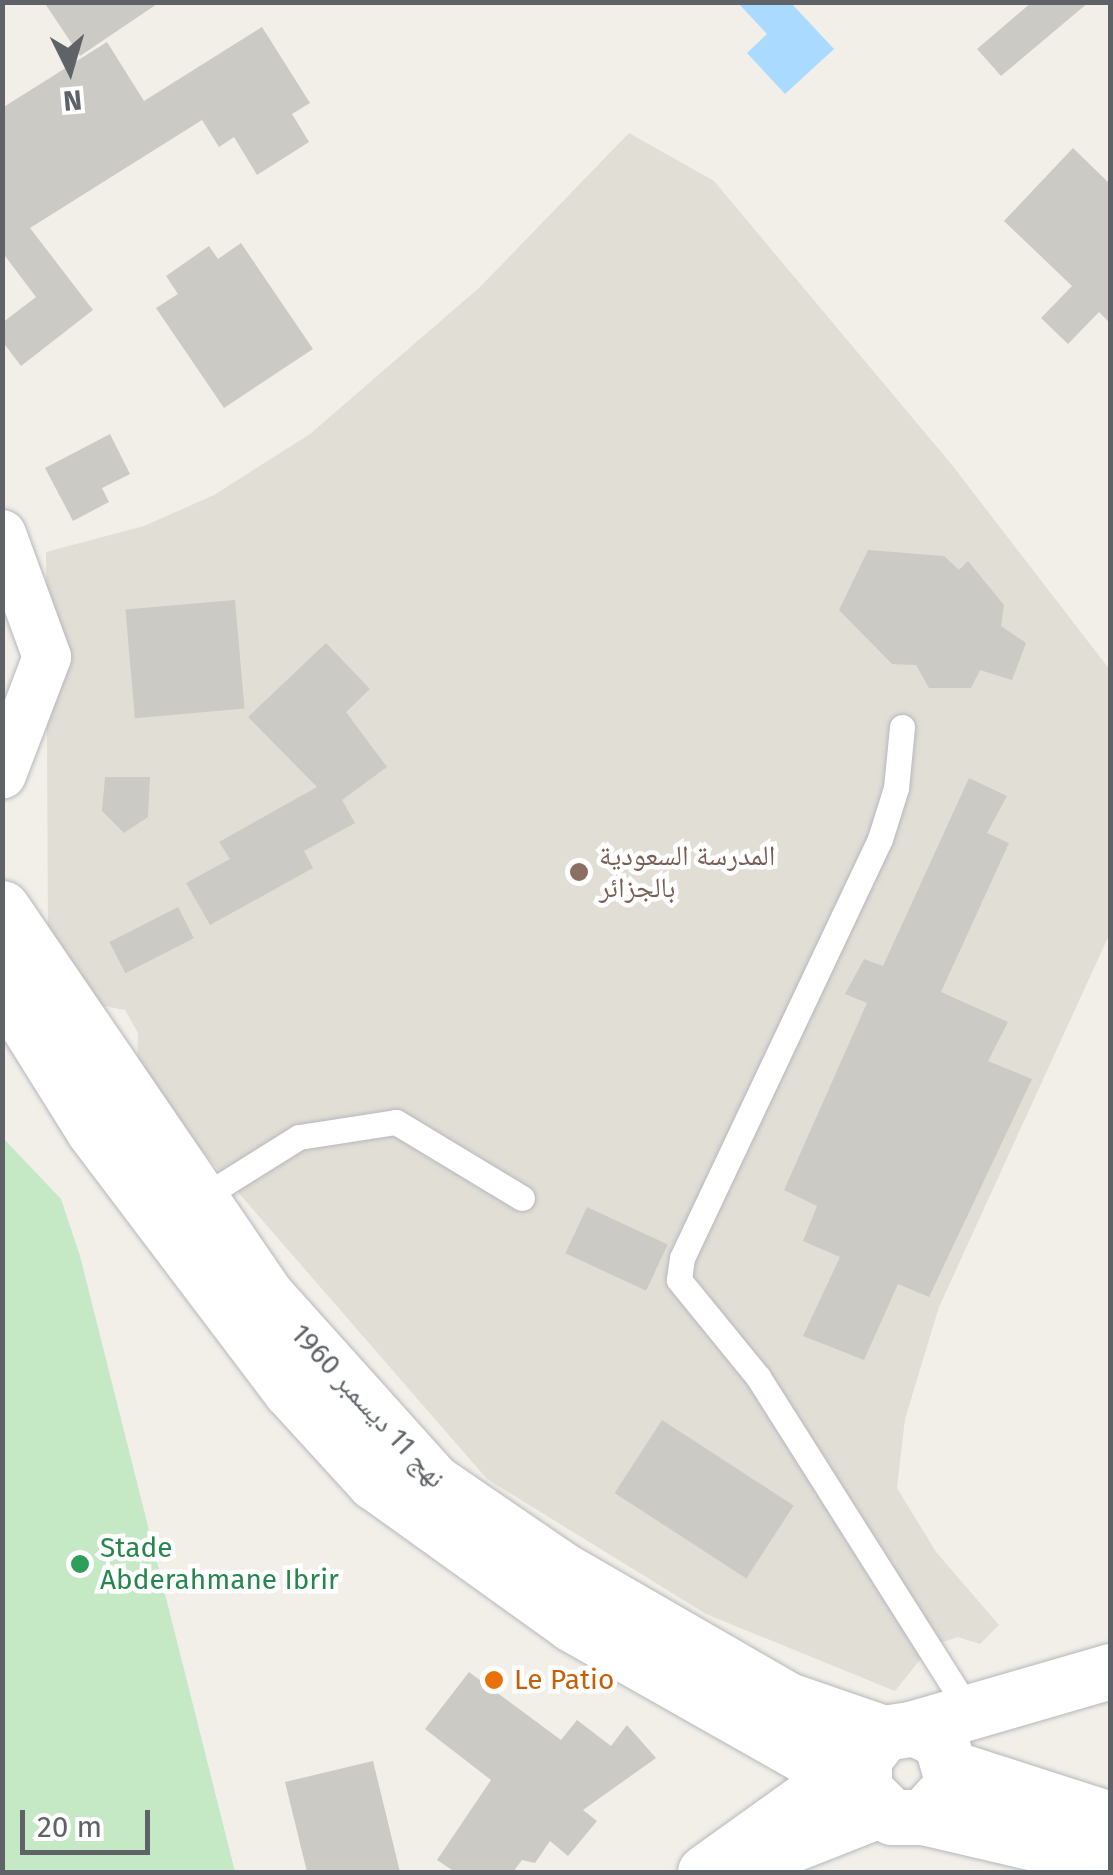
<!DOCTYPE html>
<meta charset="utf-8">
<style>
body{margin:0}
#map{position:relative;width:1113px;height:1875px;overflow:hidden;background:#f1efe8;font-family:"Fira Sans","Noto Naskh Arabic",sans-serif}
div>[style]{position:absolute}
.education>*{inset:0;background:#e1ded6}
.green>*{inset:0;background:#c5e8c5}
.water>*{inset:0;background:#aadaff}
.building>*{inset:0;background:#cccac5;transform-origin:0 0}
.roads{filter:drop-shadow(0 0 2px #b5b8bc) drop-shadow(0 0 2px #b5b8bc)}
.lane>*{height:25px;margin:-12.5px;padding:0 12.5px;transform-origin:12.5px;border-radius:12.5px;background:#fff}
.street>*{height:48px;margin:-24px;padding:0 24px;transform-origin:24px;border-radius:24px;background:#fff}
.secondary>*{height:55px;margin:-27.5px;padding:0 27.5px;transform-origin:27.5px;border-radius:27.5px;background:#fff}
.dots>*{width:28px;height:28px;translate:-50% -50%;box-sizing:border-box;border:5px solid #fff;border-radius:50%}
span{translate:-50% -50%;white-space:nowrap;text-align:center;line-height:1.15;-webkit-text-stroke:9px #fff;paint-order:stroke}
.education-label{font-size:28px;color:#785e54}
.left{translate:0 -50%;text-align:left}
.street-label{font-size:28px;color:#5f6368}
.leisure-label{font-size:28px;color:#27864d}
.food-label{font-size:28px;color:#c56008}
.frame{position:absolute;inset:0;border:5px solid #5f6368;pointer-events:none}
.north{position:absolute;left:20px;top:20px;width:100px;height:100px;-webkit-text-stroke:8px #fff;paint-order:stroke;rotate:175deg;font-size:28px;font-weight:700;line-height:40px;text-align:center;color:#5f6368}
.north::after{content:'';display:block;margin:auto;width:35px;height:45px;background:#5f6368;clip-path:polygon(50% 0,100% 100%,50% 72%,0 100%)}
.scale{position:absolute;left:20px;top:1810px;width:130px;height:45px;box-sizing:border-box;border:5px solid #5f6368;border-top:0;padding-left:12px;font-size:30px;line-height:35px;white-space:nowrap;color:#5f6368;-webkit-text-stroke:8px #fff;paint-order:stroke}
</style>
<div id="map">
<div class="education">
<i style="clip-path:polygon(629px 133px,714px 181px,952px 465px,1110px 670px,1110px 933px,939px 1307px,905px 1419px,897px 1488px,936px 1552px,999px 1625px,980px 1644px,958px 1637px,931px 1646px,895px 1691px,706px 1614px,487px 1479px,137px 1076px,138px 1033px,125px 1010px,87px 1003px,48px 929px,46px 552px,144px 526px,214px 495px,310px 434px,480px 287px)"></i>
</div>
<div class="green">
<i style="clip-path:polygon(3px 1138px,61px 1199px,80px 1256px,235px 1872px,3px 1872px)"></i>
</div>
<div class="water">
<i style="clip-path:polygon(738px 3px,791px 3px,834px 49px,785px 94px,747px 53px,767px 34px)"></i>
</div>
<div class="building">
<i style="clip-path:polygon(44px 2px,160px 2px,80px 56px)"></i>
<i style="clip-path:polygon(1032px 2px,1089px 2px,1001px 76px,977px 49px)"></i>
<i style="clip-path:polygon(262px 27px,310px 103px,292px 114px,309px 142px,257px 175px,234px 137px,219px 147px,202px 120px,30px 228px,93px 310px,21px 366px,2px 341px,2px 323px,36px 297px,2px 252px,2px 108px,107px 42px,144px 101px)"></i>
<i style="clip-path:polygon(1073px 148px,1110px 184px,1110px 323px,1099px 312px,1068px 344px,1041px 318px,1072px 286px,1004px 221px)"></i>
<i style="clip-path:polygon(241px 243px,313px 349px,224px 408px,156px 308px,178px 294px,166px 276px,209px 246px,218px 259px)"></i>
<i style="clip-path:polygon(110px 434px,130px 474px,102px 488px,109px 502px,73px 521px,45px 468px)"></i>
<i style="clip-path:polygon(868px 550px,944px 556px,959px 570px,968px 561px,1004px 605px,1001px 626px,1026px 643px,1012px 680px,980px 670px,971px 688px,929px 688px,916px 665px,892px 664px,839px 610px)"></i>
<i style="left:235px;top:600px;width:109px;height:110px;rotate:85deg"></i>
<i style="clip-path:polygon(326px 643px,370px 689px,346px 712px,387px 767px,342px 800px,355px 823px,304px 851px,313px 868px,210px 925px,186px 883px,230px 859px,219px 842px,317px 787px,248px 717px)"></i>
<i style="clip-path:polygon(105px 777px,150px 777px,148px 817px,124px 833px,102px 811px)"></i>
<i style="clip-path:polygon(969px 778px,1007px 796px,987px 833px,1009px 843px,941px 992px,1008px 1022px,988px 1061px,1032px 1079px,929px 1297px,898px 1284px,864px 1360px,803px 1336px,840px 1257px,803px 1241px,817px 1206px,784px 1190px,867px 1003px,845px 994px,864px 959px,883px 966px)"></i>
<i style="left:178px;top:907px;width:35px;height:77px;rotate:63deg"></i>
<i style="left:587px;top:1207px;width:89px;height:51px;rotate:25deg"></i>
<i style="left:662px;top:1420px;width:157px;height:87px;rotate:33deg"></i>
<i style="clip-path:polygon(469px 1672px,561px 1740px,577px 1720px,611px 1746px,627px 1725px,656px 1758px,583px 1810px,597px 1821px,568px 1856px,550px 1841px,535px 1863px,522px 1860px,513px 1872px,455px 1872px,437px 1860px,491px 1780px,425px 1729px)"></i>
<i style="clip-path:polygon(373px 1761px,400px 1872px,307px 1872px,285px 1782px)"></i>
</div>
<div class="roads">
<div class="lane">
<i style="left:902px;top:727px;width:61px;rotate:95.6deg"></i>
<i style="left:896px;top:788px;width:53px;rotate:107.4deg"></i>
<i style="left:880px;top:839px;width:463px;rotate:115.3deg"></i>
<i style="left:682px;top:1258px;width:22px;rotate:98deg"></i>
<i style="left:679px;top:1280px;width:125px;rotate:50.8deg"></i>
<i style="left:758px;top:1377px;width:395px;rotate:57.7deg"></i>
<i style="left:198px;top:1200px;width:119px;rotate:-32deg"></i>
<i style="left:299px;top:1137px;width:98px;rotate:-8.8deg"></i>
<i style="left:396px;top:1122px;width:147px;rotate:31.1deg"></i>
</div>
<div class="street">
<i style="left:2px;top:534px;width:131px;rotate:69.9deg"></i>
<i style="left:47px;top:657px;width:126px;rotate:110.9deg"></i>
</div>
<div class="secondary">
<i style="left:2px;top:908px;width:470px;rotate:55.7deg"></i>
<i style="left:267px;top:1296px;width:250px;rotate:48.1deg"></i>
<i style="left:434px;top:1482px;width:154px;rotate:34.4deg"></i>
<i style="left:561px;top:1569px;width:262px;rotate:30deg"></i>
<i style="left:788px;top:1700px;width:102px;rotate:19deg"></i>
<i style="left:2px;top:984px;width:173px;rotate:58deg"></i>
<i style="left:94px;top:1131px;width:325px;rotate:52.9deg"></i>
<i style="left:290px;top:1390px;width:125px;rotate:47.6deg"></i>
<i style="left:374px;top:1482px;width:244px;rotate:35.6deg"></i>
<i style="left:572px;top:1624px;width:335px;rotate:29.5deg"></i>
<i style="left:914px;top:1728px;width:204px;rotate:-16.2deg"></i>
<i style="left:954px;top:1769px;width:164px;rotate:17.8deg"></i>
<i style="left:923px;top:1817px;width:192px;rotate:13.2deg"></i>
<i style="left:747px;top:1862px;width:142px;rotate:-21.5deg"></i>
<i style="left:705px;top:1872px;width:196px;rotate:-35.6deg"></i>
<i style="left:864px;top:1758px;width:32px;rotate:-51deg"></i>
<i style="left:884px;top:1733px;width:30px;rotate:-9deg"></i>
<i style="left:914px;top:1728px;width:30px;rotate:26deg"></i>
<i style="left:941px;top:1741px;width:45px;rotate:74.4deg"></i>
<i style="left:953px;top:1784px;width:45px;rotate:132.3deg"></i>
<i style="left:923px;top:1817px;width:31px;rotate:180deg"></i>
<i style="left:892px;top:1817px;width:40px;rotate:-135deg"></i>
<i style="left:864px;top:1789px;width:31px;rotate:-90deg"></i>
</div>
</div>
<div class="dots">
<i style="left:579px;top:872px;background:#8d6e63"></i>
<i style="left:80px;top:1564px;background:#2e9e5b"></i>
<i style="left:494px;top:1680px;background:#e8710a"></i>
</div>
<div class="education-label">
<span class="left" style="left:599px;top:872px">المدرسة السعودية<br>بالجزائر</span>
</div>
<div class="street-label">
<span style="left:368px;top:1406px;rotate:47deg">نهج 11 ديسمبر 1960</span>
</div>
<div class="leisure-label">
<span class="left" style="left:100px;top:1564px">Stade<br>Abderahmane Ibrir</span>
</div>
<div class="food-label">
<span class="left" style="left:514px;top:1680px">Le Patio</span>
</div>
<div class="frame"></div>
<div class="north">N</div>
<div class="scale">20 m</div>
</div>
